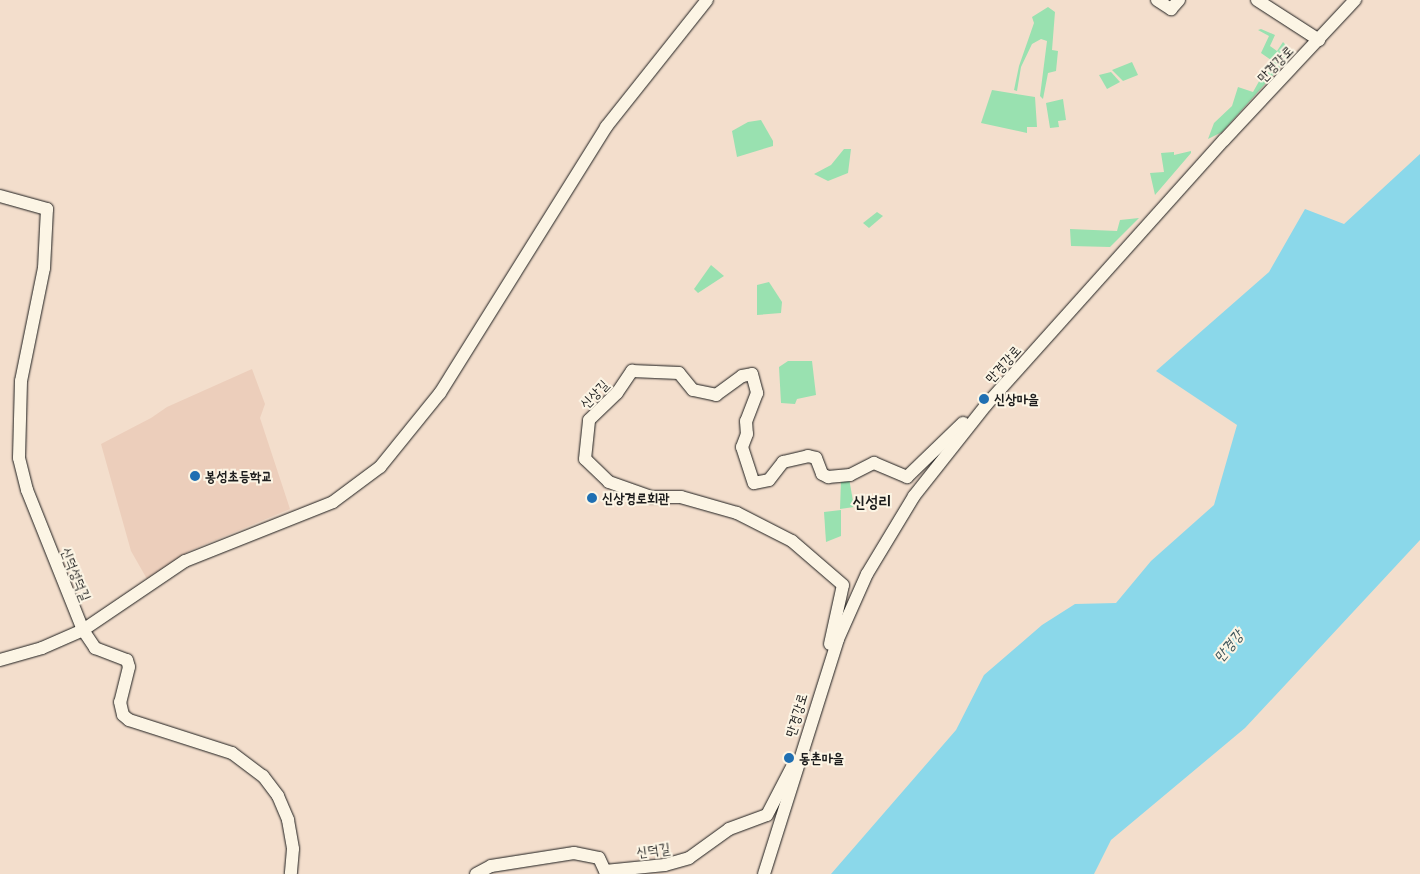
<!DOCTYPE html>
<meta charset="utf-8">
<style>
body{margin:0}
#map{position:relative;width:1420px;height:874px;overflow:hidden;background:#f3decc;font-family:Delius,"Poor Story",sans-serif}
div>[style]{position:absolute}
.built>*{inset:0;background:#eccebb}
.green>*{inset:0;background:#99e1b0}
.water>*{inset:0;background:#8bd8ea}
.roads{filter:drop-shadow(0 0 1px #1c1c1c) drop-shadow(0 0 1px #1c1c1c)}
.minor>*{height:12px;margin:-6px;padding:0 6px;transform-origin:6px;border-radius:6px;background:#fcf5e5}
.dots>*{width:14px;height:14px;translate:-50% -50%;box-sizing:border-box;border:2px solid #fcf5e5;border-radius:50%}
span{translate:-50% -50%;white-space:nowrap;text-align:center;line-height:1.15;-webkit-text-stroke:4px #fcf5e5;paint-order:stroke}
.street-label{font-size:14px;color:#1c1c1c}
.poi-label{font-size:14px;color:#1c1c1c;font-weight:700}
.left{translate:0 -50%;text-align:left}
.water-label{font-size:15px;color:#3d545a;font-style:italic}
.quarter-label{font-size:16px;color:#1c1c1c;font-weight:700}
</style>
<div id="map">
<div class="built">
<i style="clip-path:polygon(252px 369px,265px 404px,260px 418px,290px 509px,189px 551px,147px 579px,131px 551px,101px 444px,151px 418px,167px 407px)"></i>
</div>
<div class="green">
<i style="clip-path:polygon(1048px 7px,1055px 12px,1052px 50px,1058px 51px,1056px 71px,1048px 73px,1043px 99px,1040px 96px,1047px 41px,1041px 39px,1032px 44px,1021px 67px,1017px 91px,1014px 90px,1019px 66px,1034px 23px,1032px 17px)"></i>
<i style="clip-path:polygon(1261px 29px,1275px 35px,1270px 46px,1277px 51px,1283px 42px,1293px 53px,1222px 132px,1208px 139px,1214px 123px,1232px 106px,1238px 87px,1253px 92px,1271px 60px,1261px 53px,1269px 36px,1258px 30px)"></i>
<i style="clip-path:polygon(1132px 62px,1138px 75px,1123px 81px,1112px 70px)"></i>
<i style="clip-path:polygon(1111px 72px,1120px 82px,1107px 89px,1099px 75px)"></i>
<i style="clip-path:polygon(992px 90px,1035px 97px,1037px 127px,1027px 127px,1027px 133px,981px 123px)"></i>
<i style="clip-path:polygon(1063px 99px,1066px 120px,1058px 121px,1059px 127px,1050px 128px,1046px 103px)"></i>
<i style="clip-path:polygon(761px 120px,773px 141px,773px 146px,737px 157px,732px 131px,748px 122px)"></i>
<i style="clip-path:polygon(844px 149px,851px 149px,848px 173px,828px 181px,814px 174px,831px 165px)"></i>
<i style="clip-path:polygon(1191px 151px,1191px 153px,1155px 195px,1150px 173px,1164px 172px,1161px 153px,1174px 152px,1174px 155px)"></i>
<i style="clip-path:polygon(877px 212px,883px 216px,869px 228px,863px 223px)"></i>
<i style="clip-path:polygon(1139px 218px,1110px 247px,1071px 246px,1070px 229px,1117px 231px,1120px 220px)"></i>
<i style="clip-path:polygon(711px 265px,724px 276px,698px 293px,694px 289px)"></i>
<i style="clip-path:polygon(769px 282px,782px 302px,781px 313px,757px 315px,757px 285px)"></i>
<i style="clip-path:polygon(788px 361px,812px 361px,816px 395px,797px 399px,795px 404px,781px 403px,779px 367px)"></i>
<i style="clip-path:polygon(849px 478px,854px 507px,840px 509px,841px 480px)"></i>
<i style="clip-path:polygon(841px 510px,841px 536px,826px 542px,824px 512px)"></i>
</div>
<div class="water">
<i style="clip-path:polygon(1420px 154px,1420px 540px,1245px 728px,1111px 840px,1094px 874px,831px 874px,956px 730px,984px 675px,1042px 625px,1075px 604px,1116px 603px,1151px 561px,1214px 505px,1237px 425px,1156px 371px,1269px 272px,1305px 209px,1344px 224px)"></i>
</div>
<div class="roads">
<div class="minor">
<i style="left:1157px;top:0;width:17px;rotate:33deg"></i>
<i style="left:1171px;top:9px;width:12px;rotate:-48deg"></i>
<i style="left:1257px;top:0;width:74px;rotate:32.8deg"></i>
<i style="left:0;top:196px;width:49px;rotate:15.5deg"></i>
<i style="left:47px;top:209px;width:59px;rotate:92.9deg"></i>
<i style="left:44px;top:268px;width:115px;rotate:101.5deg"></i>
<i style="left:21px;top:381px;width:77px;rotate:91.5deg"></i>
<i style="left:19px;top:458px;width:33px;rotate:76deg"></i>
<i style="left:27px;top:490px;width:151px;rotate:68.2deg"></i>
<i style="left:83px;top:630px;width:22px;rotate:56deg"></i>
<i style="left:95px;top:648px;width:34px;rotate:21deg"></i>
<i style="left:127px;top:660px;width:7px;rotate:74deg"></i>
<i style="left:129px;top:667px;width:36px;rotate:104deg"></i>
<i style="left:120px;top:702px;width:13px;rotate:77deg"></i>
<i style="left:123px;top:715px;width:8px;rotate:40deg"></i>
<i style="left:129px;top:720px;width:108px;rotate:17.8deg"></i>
<i style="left:232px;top:753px;width:39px;rotate:37deg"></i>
<i style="left:263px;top:776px;width:25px;rotate:53deg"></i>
<i style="left:278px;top:796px;width:26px;rotate:67deg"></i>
<i style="left:288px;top:820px;width:29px;rotate:80deg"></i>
<i style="left:293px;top:849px;width:25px;rotate:95deg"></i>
<i style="left:830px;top:644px;width:60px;rotate:-77.6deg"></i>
<i style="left:843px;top:585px;width:67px;rotate:-139.2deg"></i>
<i style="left:792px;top:541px;width:62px;rotate:-153deg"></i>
<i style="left:737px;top:513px;width:58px;rotate:-164.1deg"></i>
<i style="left:681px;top:497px;width:30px;rotate:180deg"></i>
<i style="left:651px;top:497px;width:45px;rotate:-160.3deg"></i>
<i style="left:609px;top:482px;width:33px;rotate:-136deg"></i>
<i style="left:585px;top:459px;width:39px;rotate:-84deg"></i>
<i style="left:589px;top:420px;width:39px;rotate:-44deg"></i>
<i style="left:617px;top:393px;width:27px;rotate:-56deg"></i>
<i style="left:632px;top:371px;width:47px;rotate:2.4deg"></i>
<i style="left:679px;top:373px;width:22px;rotate:51deg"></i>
<i style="left:693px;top:390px;width:24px;rotate:12deg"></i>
<i style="left:716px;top:395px;width:32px;rotate:-36deg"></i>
<i style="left:742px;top:376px;width:10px;rotate:-11deg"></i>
<i style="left:752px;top:374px;width:20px;rotate:75deg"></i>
<i style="left:757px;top:393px;width:30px;rotate:111deg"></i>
<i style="left:746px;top:421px;width:13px;rotate:86deg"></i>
<i style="left:747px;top:434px;width:14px;rotate:111deg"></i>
<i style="left:742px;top:447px;width:38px;rotate:72deg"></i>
<i style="left:754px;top:483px;width:15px;rotate:-11deg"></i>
<i style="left:769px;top:480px;width:23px;rotate:-52deg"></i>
<i style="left:783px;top:462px;width:26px;rotate:-13deg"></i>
<i style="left:808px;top:456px;width:8px;rotate:14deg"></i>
<i style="left:816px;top:458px;width:17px;rotate:69deg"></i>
<i style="left:822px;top:474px;width:7px;rotate:27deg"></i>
<i style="left:828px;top:477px;width:22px;rotate:-5deg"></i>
<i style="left:850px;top:475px;width:27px;rotate:-27deg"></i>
<i style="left:874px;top:463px;width:36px;rotate:23deg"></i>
<i style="left:907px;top:477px;width:78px;rotate:-44deg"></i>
<i style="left:0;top:660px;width:44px;rotate:-15.9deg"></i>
<i style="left:42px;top:648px;width:45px;rotate:-23.7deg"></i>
<i style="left:83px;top:630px;width:123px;rotate:-34.1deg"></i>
<i style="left:185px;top:561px;width:159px;rotate:-21.7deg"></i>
<i style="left:333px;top:502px;width:59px;rotate:-36.7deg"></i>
<i style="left:380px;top:467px;width:95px;rotate:-51deg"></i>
<i style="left:440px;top:393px;width:314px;rotate:-58deg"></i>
<i style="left:606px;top:127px;width:162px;rotate:-51.5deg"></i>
<i style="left:476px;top:874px;width:17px;rotate:-28deg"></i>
<i style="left:491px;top:866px;width:84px;rotate:-8.9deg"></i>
<i style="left:574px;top:853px;width:25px;rotate:11deg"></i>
<i style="left:599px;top:858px;width:14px;rotate:65deg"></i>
<i style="left:605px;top:871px;width:60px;rotate:-5.7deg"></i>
<i style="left:665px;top:865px;width:25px;rotate:-16deg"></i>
<i style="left:689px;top:858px;width:49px;rotate:-35.9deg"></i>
<i style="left:729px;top:829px;width:40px;rotate:-20.2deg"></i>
<i style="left:767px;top:815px;width:54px;rotate:-62.5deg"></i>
<i style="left:764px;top:874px;width:246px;rotate:-72.5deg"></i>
<i style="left:838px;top:639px;width:71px;rotate:-66deg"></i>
<i style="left:867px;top:574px;width:91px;rotate:-58.9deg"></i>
<i style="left:914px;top:496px;width:116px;rotate:-51.6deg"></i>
<i style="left:986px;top:405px;width:356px;rotate:-48.1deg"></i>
<i style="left:1224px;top:140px;width:192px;rotate:-46.9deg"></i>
</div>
</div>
<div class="dots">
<i style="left:984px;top:399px;background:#1f6fb2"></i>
<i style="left:195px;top:476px;background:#1f6fb2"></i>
<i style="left:592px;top:498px;background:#1f6fb2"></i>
<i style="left:789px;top:758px;background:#1f6fb2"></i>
</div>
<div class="street-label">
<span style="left:1275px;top:64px;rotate:-46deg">만경강로</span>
<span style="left:1003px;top:364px;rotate:-48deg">만경강로</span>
<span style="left:594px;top:394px;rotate:-46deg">신상길</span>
<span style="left:76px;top:574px;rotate:68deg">신덕성덕길</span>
<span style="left:796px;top:715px;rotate:-73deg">만경강로</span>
<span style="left:653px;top:850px;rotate:-8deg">신덕길</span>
</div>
<div class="poi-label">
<span class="left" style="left:994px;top:399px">신상마을</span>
<span class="left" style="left:205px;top:476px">봉성초등학교</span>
<span class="left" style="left:602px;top:498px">신상경로회관</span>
<span class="left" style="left:799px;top:758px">동촌마을</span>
</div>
<div class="water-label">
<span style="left:1228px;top:646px;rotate:-50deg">만경강</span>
</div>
<div class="quarter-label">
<span style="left:872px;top:501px">신성리</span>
</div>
</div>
